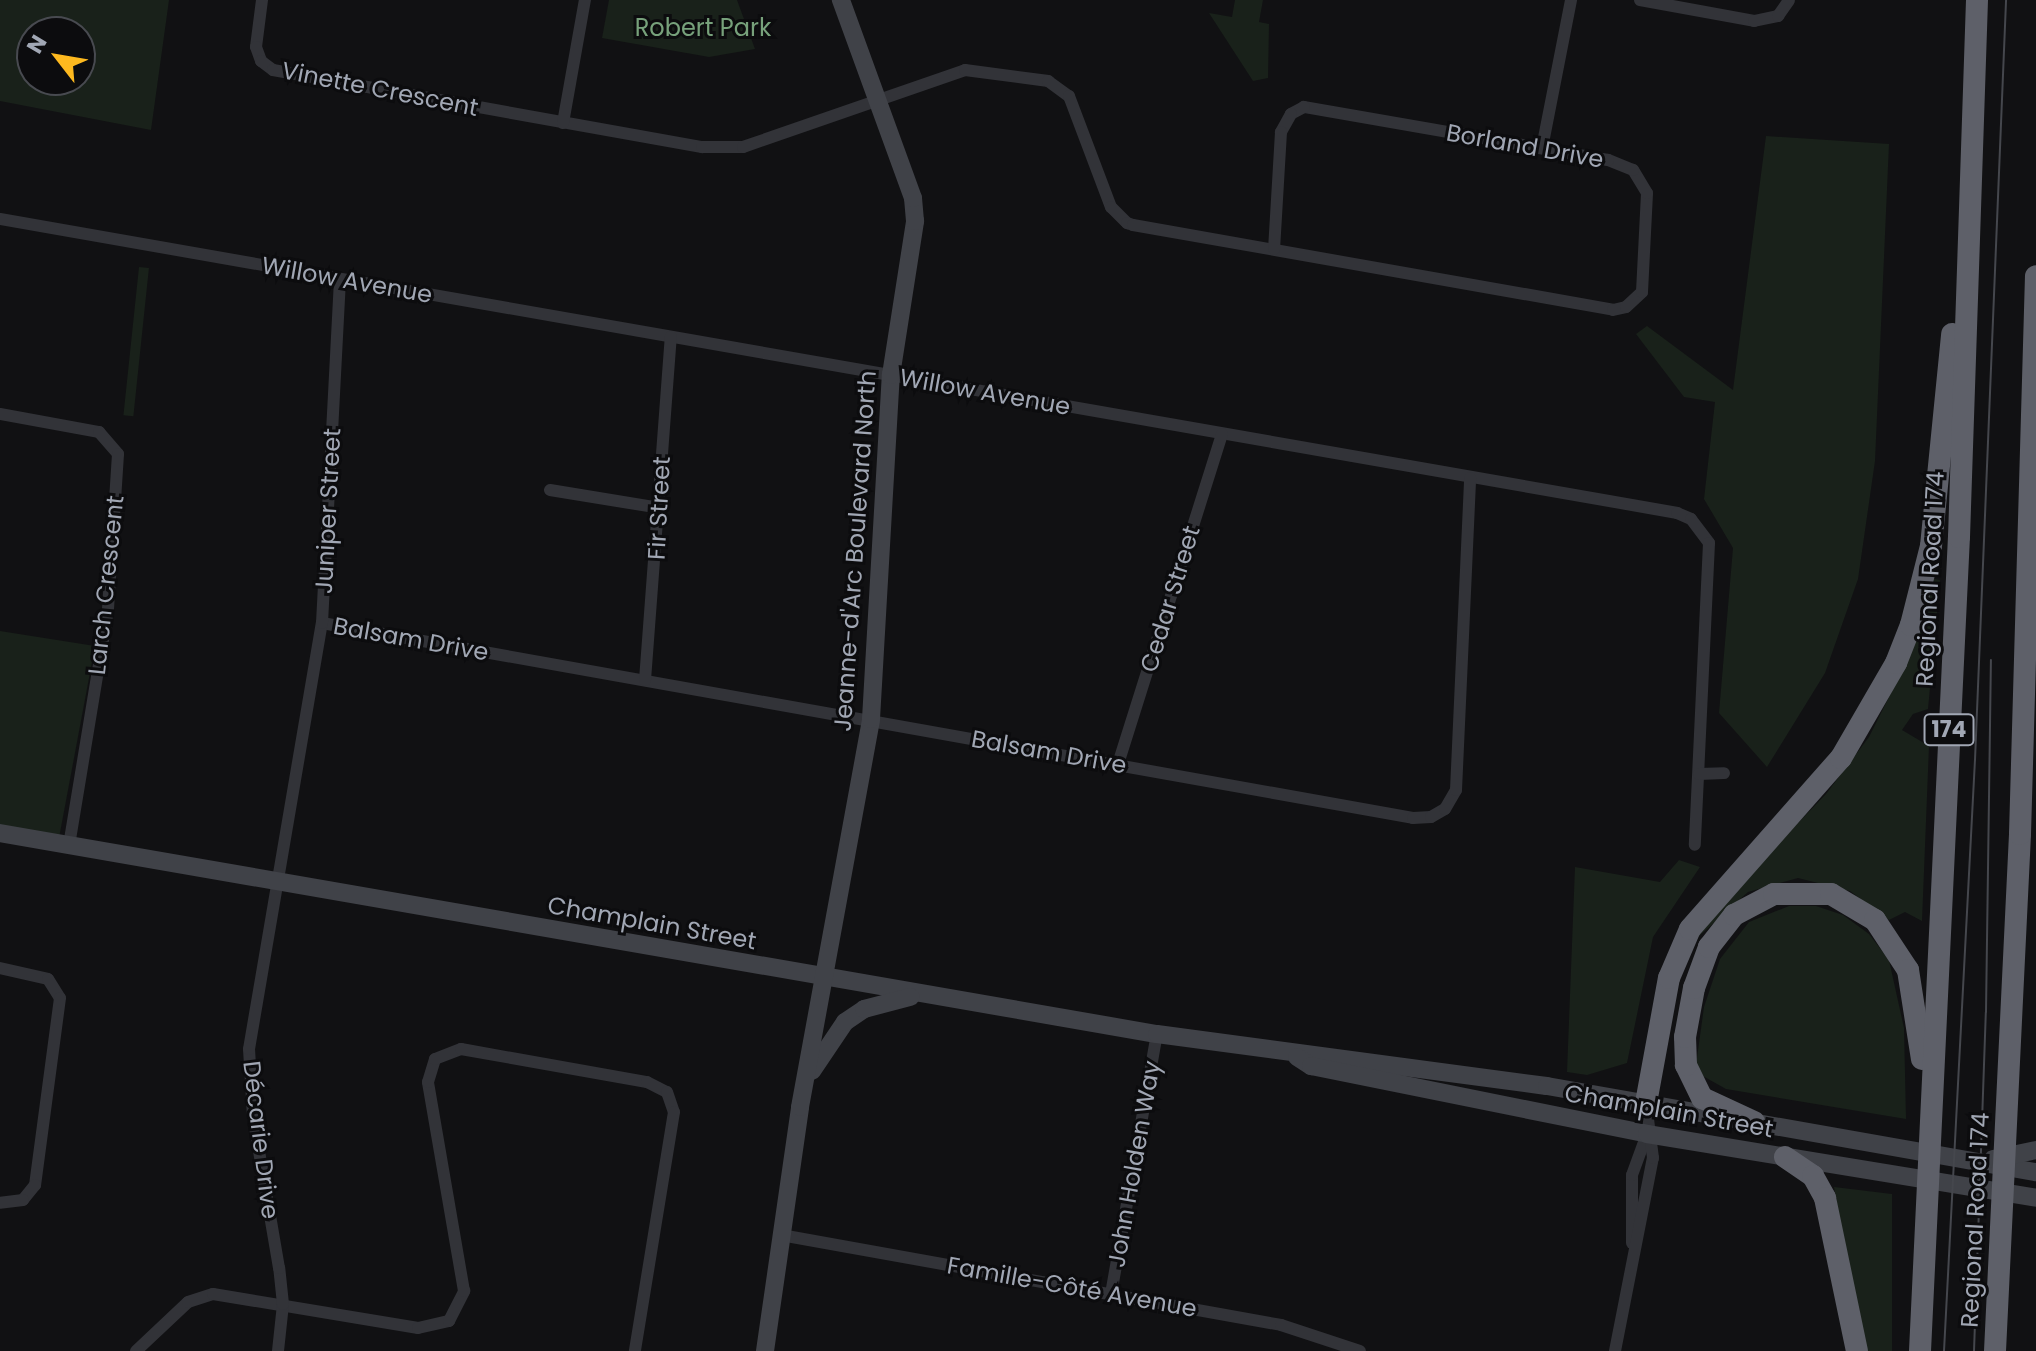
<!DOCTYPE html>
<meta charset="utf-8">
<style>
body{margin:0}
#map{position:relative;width:2036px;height:1351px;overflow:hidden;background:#111113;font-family:Poppins,sans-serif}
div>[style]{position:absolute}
.green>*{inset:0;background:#19211a;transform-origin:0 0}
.street>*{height:12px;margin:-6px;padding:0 6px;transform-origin:6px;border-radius:6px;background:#323338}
.secondary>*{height:18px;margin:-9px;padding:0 9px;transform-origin:9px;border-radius:9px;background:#404248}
.highway>*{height:22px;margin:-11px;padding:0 11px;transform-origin:11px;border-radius:11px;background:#5e6069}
.tram>*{height:2px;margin:-1px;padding:0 1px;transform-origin:1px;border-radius:1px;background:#45474d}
span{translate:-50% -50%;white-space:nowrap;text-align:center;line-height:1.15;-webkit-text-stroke:6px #0c0c0e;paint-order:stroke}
.shield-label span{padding:2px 6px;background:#0c0c0e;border:2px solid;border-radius:6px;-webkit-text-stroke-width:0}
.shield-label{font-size:22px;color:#a1a7b4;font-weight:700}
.park-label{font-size:24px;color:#77a17b}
.street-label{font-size:24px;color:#a1a7b4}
.north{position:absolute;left:16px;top:16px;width:80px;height:80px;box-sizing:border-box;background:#0c0c0e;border:2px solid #484a50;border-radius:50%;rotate:301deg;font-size:22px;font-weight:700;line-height:32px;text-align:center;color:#a1a7b4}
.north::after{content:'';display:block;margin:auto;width:28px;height:36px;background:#fdb91f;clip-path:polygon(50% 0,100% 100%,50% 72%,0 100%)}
</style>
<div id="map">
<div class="green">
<i style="clip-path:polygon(evenodd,0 0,169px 0,151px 130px,0 101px,0 0,32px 32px,80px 32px,80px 80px,32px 80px,32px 32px)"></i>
<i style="clip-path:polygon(609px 0,737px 0,755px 49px,709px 57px,602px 38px)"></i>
<i style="clip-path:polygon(1235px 0,1263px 0,1259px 22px,1269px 24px,1268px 78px,1253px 81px,1209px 13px,1232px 17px)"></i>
<i style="clip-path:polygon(1766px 136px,1889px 144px,1875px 461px,1858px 579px,1825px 673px,1767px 767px,1719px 713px,1733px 548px,1704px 499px,1715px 402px,1684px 397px,1636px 334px,1647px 326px,1733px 390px)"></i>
<i style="left:139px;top:267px;width:10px;height:149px;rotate:6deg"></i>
<i style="clip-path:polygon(1934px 579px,1940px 580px,1928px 709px,1913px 714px,1902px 730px,1929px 746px,1922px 921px,1905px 912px,1889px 920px,1850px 891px,1798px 878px,1748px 892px,1697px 938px,1746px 877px,1826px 794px,1869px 737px,1909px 657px)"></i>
<i style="clip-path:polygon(0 631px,95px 646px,59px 838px,0 829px)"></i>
<i style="clip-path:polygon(1679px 860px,1700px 867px,1653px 937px,1627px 1063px,1587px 1075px,1567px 1072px,1575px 867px,1660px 882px)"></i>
<i style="clip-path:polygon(1789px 906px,1816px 906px,1843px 915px,1869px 934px,1889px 960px,1904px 1028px,1906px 1119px,1726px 1089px,1701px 1075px,1696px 1065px,1704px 1007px,1720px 959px,1749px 922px)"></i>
<i style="clip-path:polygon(1834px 1187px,1892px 1194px,1892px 1351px,1863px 1351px)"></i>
</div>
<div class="street">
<i style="left:262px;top:0;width:47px;rotate:97.3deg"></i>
<i style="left:256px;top:47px;width:15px;rotate:70deg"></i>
<i style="left:261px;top:61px;width:15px;rotate:37deg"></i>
<i style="left:273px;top:70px;width:436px;rotate:10.2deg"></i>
<i style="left:702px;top:147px;width:41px"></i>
<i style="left:743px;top:147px;width:235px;rotate:-19.1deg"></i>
<i style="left:965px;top:70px;width:84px;rotate:7.5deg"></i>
<i style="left:1048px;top:81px;width:26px;rotate:36deg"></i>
<i style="left:1069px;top:96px;width:119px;rotate:69.3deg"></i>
<i style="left:1111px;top:207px;width:23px;rotate:45deg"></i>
<i style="left:1127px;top:223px;width:6px;rotate:18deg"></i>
<i style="left:1133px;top:225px;width:487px;rotate:10deg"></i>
<i style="left:1613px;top:310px;width:13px;rotate:-13deg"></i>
<i style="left:1626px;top:307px;width:22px;rotate:-43deg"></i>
<i style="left:1642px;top:292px;width:99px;rotate:-87.1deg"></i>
<i style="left:1647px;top:193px;width:27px;rotate:-121deg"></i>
<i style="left:1633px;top:170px;width:27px;rotate:-158deg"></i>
<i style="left:1608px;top:160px;width:309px;rotate:-170.1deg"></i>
<i style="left:1304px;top:107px;width:15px;rotate:152deg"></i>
<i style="left:1291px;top:114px;width:21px;rotate:119deg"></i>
<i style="left:1281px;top:132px;width:117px;rotate:93.4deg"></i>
<i style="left:1640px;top:0;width:116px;rotate:10.4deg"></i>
<i style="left:1754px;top:21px;width:25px;rotate:-12deg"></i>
<i style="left:1778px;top:16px;width:19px;rotate:-55deg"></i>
<i style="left:563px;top:123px;width:125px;rotate:-79.9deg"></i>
<i style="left:1542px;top:148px;width:151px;rotate:-78.9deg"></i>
<i style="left:0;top:219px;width:1703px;rotate:9.94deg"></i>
<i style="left:1677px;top:513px;width:15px;rotate:23deg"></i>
<i style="left:1691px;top:519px;width:30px;rotate:53deg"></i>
<i style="left:1709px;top:543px;width:302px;rotate:92.7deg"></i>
<i style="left:0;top:414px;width:101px;rotate:10.3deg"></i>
<i style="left:99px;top:432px;width:29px;rotate:49deg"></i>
<i style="left:118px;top:454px;width:156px;rotate:93.7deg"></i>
<i style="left:108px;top:610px;width:238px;rotate:99.4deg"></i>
<i style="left:550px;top:490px;width:111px;rotate:9.3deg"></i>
<i style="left:322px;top:623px;width:1108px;rotate:10.13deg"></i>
<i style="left:1413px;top:818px;width:18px;rotate:-3deg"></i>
<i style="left:1431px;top:817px;width:16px;rotate:-30deg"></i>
<i style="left:1445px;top:809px;width:22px;rotate:-60deg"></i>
<i style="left:1456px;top:790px;width:312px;rotate:-87.4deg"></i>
<i style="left:645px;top:680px;width:344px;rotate:-85.7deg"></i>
<i style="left:1118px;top:764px;width:346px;rotate:-72.5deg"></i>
<i style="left:1699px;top:774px;width:25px;rotate:-2deg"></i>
<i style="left:0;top:968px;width:49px;rotate:12.9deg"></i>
<i style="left:48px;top:979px;width:22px;rotate:58deg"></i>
<i style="left:60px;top:998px;width:189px;rotate:97.6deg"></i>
<i style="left:35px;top:1185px;width:19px;rotate:129deg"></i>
<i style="left:23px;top:1200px;width:23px;rotate:173deg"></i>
<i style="left:781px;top:1235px;width:508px;rotate:10.2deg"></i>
<i style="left:1281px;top:1325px;width:83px;rotate:18.2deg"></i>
<i style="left:1632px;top:1243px;width:68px;rotate:-90deg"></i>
<i style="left:1632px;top:1175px;width:44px;rotate:-69.9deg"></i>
<i style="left:1111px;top:1294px;width:264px;rotate:-80deg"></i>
<i style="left:136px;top:1351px;width:71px;rotate:-43.3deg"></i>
<i style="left:188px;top:1302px;width:26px;rotate:-18deg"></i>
<i style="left:213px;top:1294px;width:208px;rotate:9.4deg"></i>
<i style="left:418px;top:1328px;width:32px;rotate:-13deg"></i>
<i style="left:449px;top:1321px;width:34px;rotate:-63deg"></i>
<i style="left:464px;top:1291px;width:212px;rotate:-99.8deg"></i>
<i style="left:428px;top:1082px;width:24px;rotate:-73deg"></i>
<i style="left:435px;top:1059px;width:28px;rotate:-21deg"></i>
<i style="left:461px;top:1049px;width:189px;rotate:10.1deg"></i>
<i style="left:647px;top:1082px;width:22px;rotate:27deg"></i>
<i style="left:667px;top:1092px;width:21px;rotate:71deg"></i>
<i style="left:674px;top:1112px;width:242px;rotate:99.3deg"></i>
<i style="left:278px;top:1351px;width:47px;rotate:-83.9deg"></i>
<i style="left:283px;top:1304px;width:36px;rotate:-96deg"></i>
<i style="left:279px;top:1268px;width:154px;rotate:-99.7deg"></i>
<i style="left:253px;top:1116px;width:67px;rotate:-93.4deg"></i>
<i style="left:249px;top:1049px;width:432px;rotate:-80.3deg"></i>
<i style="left:322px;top:623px;width:344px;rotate:-87deg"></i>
<i style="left:1615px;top:1351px;width:197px;rotate:-78.9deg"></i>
<i style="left:1653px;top:1158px;width:55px;rotate:-97.3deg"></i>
</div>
<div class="secondary">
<i style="left:0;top:833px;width:1174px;rotate:9.86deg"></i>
<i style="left:1157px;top:1034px;width:393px;rotate:7.6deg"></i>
<i style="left:1547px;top:1086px;width:497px;rotate:10deg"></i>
<i style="left:1297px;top:1057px;width:17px;rotate:33deg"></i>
<i style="left:1311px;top:1066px;width:343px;rotate:11.4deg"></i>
<i style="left:1647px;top:1134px;width:394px;rotate:9.3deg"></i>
<i style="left:812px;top:1071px;width:59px;rotate:-56deg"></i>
<i style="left:845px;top:1022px;width:23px;rotate:-34deg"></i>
<i style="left:864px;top:1009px;width:48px;rotate:-14.6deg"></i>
<i style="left:1993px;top:1159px;width:44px;rotate:-11.8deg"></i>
<i style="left:765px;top:1351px;width:246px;rotate:-81.8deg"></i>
<i style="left:800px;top:1107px;width:394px;rotate:-79.6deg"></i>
<i style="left:871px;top:719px;width:345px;rotate:-86.7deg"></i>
<i style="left:891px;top:375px;width:156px;rotate:-81.1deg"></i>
<i style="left:915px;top:221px;width:23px;rotate:-95deg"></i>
<i style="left:913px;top:198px;width:211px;rotate:-110deg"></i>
</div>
<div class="highway">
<i style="left:1646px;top:1103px;width:127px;rotate:-79.6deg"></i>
<i style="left:1669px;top:978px;width:53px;rotate:-66.8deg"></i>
<i style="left:1690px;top:929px;width:228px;rotate:-48.6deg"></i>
<i style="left:1841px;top:758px;width:110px;rotate:-59.9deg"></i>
<i style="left:1896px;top:663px;width:41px;rotate:-68.5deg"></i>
<i style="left:1911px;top:625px;width:81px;rotate:-75.8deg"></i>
<i style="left:1931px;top:546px;width:213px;rotate:-84.3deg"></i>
<i style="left:1754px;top:1122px;width:57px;rotate:-155.2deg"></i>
<i style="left:1702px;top:1098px;width:37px;rotate:-116deg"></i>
<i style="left:1686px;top:1065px;width:28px;rotate:-92deg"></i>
<i style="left:1685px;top:1037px;width:50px;rotate:-79.6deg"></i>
<i style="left:1694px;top:988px;width:44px;rotate:-69.9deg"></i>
<i style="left:1709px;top:947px;width:41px;rotate:-52deg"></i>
<i style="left:1734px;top:915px;width:45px;rotate:-27.7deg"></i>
<i style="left:1774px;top:894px;width:57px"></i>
<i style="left:1831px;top:894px;width:51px;rotate:30.6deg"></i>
<i style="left:1875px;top:920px;width:60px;rotate:56.6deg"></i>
<i style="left:1908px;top:970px;width:90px;rotate:81.1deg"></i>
<i style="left:1785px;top:1157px;width:34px;rotate:34deg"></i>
<i style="left:1813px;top:1176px;width:25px;rotate:61deg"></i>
<i style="left:1825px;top:1198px;width:156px;rotate:78.2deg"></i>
<i style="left:1920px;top:1351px;width:815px;rotate:-87.26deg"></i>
<i style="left:1959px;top:537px;width:537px;rotate:-88.08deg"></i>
<i style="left:1995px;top:1351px;width:518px;rotate:-87.23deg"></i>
<i style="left:2020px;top:834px;width:558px;rotate:-88.36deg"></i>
</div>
<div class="tram">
<i style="left:1944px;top:1351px;width:592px;rotate:-87deg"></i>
<i style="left:1975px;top:760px;width:761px;rotate:-87.66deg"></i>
<i style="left:1974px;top:1351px;width:339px;rotate:-88deg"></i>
<i style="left:1986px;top:1012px;width:352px;rotate:-89.2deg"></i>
</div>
<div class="shield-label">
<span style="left:1949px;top:730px">174</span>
</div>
<div class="park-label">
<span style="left:703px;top:28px">Robert Park</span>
</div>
<div class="street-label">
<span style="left:380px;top:89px;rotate:11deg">Vinette Crescent</span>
<span style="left:1525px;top:146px;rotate:10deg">Borland Drive</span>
<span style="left:347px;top:280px;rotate:10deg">Willow Avenue</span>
<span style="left:985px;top:392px;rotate:10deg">Willow Avenue</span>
<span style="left:659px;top:508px;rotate:-87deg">Fir Street</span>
<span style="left:328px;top:511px;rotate:-87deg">Juniper Street</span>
<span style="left:855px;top:551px;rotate:-86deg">Jeanne-d'Arc Boulevard North</span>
<span style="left:1930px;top:579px;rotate:-87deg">Regional Road 174</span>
<span style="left:106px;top:585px;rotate:-84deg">Larch Crescent</span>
<span style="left:1170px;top:599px;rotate:-73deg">Cedar Street</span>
<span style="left:411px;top:639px;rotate:10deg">Balsam Drive</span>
<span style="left:1049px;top:752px;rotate:10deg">Balsam Drive</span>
<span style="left:652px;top:923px;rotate:10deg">Champlain Street</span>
<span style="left:1669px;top:1111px;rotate:10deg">Champlain Street</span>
<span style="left:261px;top:1140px;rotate:83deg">Décarie Drive</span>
<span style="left:1134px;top:1164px;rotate:-80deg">John Holden Way</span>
<span style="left:1975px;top:1220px;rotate:-87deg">Regional Road 174</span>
<span style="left:1072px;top:1287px;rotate:10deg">Famille-Côté Avenue</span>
</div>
<div class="north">N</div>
</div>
